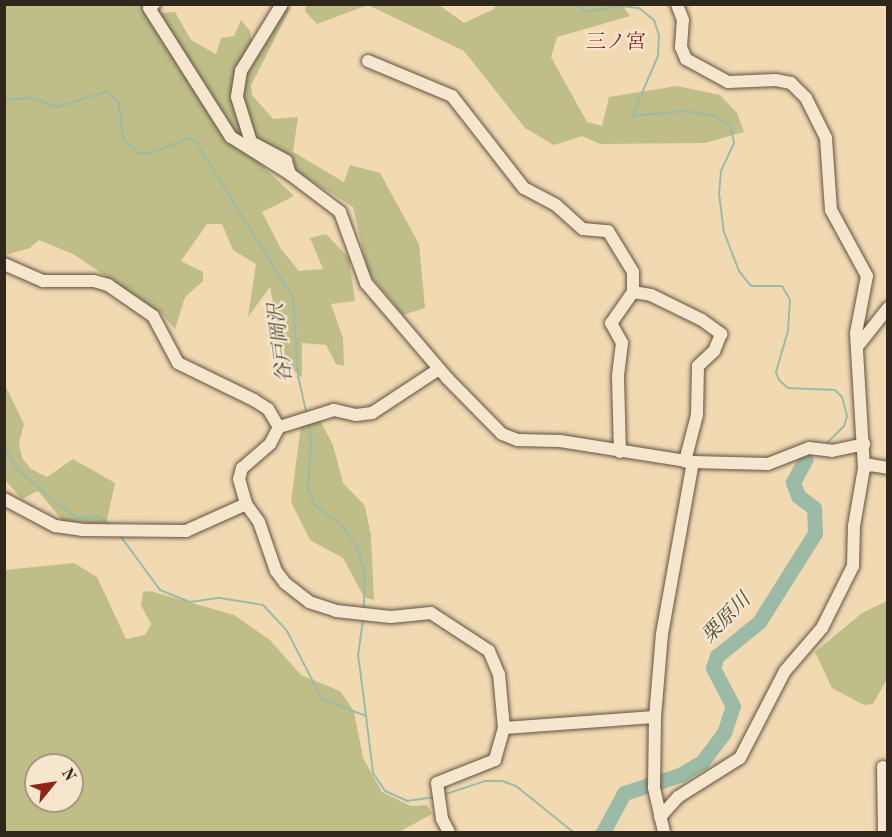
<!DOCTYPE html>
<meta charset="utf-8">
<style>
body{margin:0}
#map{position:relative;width:892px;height:837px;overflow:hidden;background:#f1d9b2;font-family:"Old Standard TT","Noto Serif JP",serif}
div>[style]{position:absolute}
.green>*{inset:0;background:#bfbe88}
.stream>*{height:2px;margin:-1px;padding:0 1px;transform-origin:1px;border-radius:1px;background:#9cbba7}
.river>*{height:15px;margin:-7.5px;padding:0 7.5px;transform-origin:7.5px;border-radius:7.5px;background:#9cbba7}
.roads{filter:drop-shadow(0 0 2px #605342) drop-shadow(0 0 2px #605342)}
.minor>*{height:12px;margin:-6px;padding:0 6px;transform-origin:6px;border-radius:6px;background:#f6e6cd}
span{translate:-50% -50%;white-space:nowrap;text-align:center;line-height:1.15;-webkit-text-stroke:4.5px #f6e6cd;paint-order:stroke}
.neighbourhood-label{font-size:20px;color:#7a1f14}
.water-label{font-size:20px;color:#4a4b3f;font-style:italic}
.frame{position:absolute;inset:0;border:6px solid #2f261c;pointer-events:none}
.north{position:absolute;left:24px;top:753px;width:60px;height:60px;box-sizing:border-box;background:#f6e6cd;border:2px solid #a69986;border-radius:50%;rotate:60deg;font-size:16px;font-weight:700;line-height:24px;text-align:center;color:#2f261c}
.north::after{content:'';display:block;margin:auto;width:21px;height:27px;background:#8f2418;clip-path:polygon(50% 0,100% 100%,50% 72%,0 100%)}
</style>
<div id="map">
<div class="green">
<i style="clip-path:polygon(306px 4px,439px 5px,464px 23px,494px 9px,496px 5px,622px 5px,630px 16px,557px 37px,551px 57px,587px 122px,602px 126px,609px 97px,677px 86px,720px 95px,737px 113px,744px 132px,705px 143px,600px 144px,582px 136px,554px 145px,525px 128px,464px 51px,368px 5px,317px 24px,305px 11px)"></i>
<i style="clip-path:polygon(4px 5px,156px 5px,161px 13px,175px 12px,191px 40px,216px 54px,221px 38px,234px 36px,241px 20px,250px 31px,254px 53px,285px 6px,290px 9px,251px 85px,252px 95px,273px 119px,298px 117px,293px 152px,344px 182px,350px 165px,380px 173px,419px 244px,425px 308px,403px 315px,368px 272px,353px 207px,242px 137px,244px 148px,294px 196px,262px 212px,281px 249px,299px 271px,323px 269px,310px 238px,326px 234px,349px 258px,355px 301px,331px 304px,343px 338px,344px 366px,336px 364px,326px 345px,302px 343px,302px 378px,284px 362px,270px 287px,248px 317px,256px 264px,233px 250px,222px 224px,207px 224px,181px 261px,203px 272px,203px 281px,185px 297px,175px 329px,161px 313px,73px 254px,39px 240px,30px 248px,5px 255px)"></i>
<i style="clip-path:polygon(4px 383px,24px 424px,19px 443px,22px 458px,31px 469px,47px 477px,73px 459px,115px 483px,106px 524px,63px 521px,38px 491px,22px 499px,5px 480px)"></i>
<i style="clip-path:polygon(320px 420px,333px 445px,343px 483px,365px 506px,371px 536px,374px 600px,364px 597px,343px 558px,310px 540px,291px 502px,301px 425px)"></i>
<i style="clip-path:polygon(evenodd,74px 563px,97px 577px,126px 639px,145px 635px,151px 624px,141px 605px,143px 592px,150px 591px,234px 615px,270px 640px,301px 675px,340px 691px,354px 711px,363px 758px,382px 792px,411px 806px,427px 805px,432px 814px,399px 832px,5px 832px,5px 570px,74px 563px,36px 765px,72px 765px,72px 801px,36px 801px,36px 765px)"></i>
<i style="clip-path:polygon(887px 601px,887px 679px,873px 704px,864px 705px,832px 688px,815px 652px,862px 613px)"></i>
</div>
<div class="stream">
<i style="left:577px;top:4px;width:12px;rotate:42deg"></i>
<i style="left:586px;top:12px;width:36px;rotate:-10deg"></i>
<i style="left:621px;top:6px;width:18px;rotate:6deg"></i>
<i style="left:639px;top:8px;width:19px;rotate:39deg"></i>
<i style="left:654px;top:20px;width:16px;rotate:72deg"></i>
<i style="left:659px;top:35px;width:21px;rotate:93deg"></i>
<i style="left:658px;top:56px;width:65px;rotate:113.4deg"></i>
<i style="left:632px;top:116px;width:54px;rotate:-5.3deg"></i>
<i style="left:686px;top:111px;width:29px;rotate:10deg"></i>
<i style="left:715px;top:116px;width:17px;rotate:31deg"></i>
<i style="left:730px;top:125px;width:18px;rotate:77deg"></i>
<i style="left:734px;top:143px;width:31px;rotate:115deg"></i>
<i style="left:721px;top:171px;width:22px;rotate:95deg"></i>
<i style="left:719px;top:193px;width:39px;rotate:83deg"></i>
<i style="left:724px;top:232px;width:42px;rotate:69deg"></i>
<i style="left:739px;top:271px;width:19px;rotate:51deg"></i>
<i style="left:751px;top:286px;width:31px"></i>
<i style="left:782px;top:286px;width:16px;rotate:60deg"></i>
<i style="left:790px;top:300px;width:31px;rotate:94deg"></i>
<i style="left:788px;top:331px;width:43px;rotate:106.3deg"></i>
<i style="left:776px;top:372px;width:9px;rotate:69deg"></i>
<i style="left:779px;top:380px;width:12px;rotate:42deg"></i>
<i style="left:788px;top:388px;width:47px;rotate:2.4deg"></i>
<i style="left:835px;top:390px;width:10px;rotate:45deg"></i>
<i style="left:842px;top:397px;width:20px;rotate:75deg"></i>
<i style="left:847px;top:416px;width:10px;rotate:107deg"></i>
<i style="left:844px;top:426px;width:24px;rotate:135deg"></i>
<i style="left:4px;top:100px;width:28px;rotate:-4deg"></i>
<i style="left:32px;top:98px;width:28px;rotate:19deg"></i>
<i style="left:58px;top:107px;width:52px;rotate:-18.1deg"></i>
<i style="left:107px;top:91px;width:18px;rotate:47deg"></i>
<i style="left:119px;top:104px;width:35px;rotate:83deg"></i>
<i style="left:123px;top:139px;width:21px;rotate:41deg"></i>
<i style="left:139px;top:153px;width:12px"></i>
<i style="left:151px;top:153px;width:40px;rotate:-22deg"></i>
<i style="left:188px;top:138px;width:9px;rotate:27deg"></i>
<i style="left:196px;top:142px;width:184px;rotate:58.1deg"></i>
<i style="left:293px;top:298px;width:78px;rotate:86.3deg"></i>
<i style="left:298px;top:376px;width:39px;rotate:77deg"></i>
<i style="left:308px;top:422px;width:18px;rotate:81deg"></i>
<i style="left:311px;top:440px;width:50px;rotate:93.4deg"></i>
<i style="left:308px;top:490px;width:17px;rotate:65deg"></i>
<i style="left:315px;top:505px;width:34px;rotate:38deg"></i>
<i style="left:342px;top:526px;width:26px;rotate:54deg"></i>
<i style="left:357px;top:547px;width:28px;rotate:73deg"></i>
<i style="left:365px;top:574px;width:37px;rotate:92deg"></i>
<i style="left:4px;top:437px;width:13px;rotate:81deg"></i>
<i style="left:6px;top:450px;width:21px;rotate:61deg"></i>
<i style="left:16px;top:468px;width:60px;rotate:40.9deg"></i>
<i style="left:61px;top:507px;width:20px;rotate:33deg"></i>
<i style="left:78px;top:518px;width:19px;rotate:-6deg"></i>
<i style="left:97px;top:516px;width:17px;rotate:33deg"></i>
<i style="left:119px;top:534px;width:69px;rotate:53.8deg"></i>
<i style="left:160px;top:590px;width:32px;rotate:22deg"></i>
<i style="left:190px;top:602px;width:30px;rotate:-8deg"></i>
<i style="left:220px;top:598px;width:44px;rotate:9.2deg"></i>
<i style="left:263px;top:605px;width:35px;rotate:47deg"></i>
<i style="left:287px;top:631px;width:76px;rotate:62.8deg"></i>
<i style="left:322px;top:699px;width:47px;rotate:21.1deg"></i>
<i style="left:366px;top:716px;width:57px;rotate:83deg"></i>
<i style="left:373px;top:773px;width:22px;rotate:56deg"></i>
<i style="left:385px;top:791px;width:24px;rotate:24deg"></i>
<i style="left:407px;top:801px;width:28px;rotate:-8deg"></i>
<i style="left:363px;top:620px;width:34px;rotate:98deg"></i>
<i style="left:358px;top:654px;width:63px;rotate:82.6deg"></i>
<i style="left:443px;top:795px;width:44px;rotate:-18.4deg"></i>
<i style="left:485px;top:781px;width:17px"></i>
<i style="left:502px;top:781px;width:15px;rotate:20deg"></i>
<i style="left:516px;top:786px;width:73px;rotate:38.9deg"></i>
</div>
<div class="river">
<i style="left:603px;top:832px;width:44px;rotate:-61.7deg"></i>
<i style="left:624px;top:793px;width:59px;rotate:-17.8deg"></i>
<i style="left:680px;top:775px;width:26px;rotate:-31deg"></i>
<i style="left:702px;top:762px;width:36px;rotate:-53deg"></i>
<i style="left:724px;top:733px;width:28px;rotate:-72deg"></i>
<i style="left:733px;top:706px;width:43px;rotate:-117.8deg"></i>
<i style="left:713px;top:668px;width:13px;rotate:-72deg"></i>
<i style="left:717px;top:656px;width:54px;rotate:-39deg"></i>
<i style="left:759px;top:622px;width:105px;rotate:-57.8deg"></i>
<i style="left:815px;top:533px;width:25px;rotate:-92deg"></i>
<i style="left:814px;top:508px;width:20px;rotate:-143deg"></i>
<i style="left:798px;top:496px;width:15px;rotate:-110deg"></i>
<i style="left:793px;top:482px;width:26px;rotate:-61deg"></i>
</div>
<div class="roads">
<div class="minor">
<i style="left:154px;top:4px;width:6px;rotate:141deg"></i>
<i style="left:149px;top:8px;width:153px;rotate:57.6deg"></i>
<i style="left:231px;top:137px;width:70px;rotate:32.1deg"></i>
<i style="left:290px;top:174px;width:63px;rotate:37.2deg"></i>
<i style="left:340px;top:212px;width:76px;rotate:69.9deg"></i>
<i style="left:366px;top:283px;width:125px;rotate:49.5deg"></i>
<i style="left:447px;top:378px;width:78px;rotate:45.5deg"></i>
<i style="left:502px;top:434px;width:17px;rotate:21deg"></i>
<i style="left:518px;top:440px;width:42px;rotate:1.4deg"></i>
<i style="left:560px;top:441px;width:135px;rotate:9deg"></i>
<i style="left:693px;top:462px;width:75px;rotate:1.5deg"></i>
<i style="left:768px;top:464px;width:44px;rotate:-21.3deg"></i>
<i style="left:809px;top:448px;width:23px;rotate:7deg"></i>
<i style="left:832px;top:451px;width:33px;rotate:-12deg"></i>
<i style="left:282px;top:4px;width:79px;rotate:121.5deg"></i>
<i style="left:241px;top:71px;width:26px;rotate:99deg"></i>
<i style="left:237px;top:97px;width:47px;rotate:72.7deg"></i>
<i style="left:251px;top:142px;width:40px;rotate:28deg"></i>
<i style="left:286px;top:161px;width:14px;rotate:73deg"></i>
<i style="left:368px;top:61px;width:91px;rotate:22.6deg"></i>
<i style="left:452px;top:96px;width:117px;rotate:52deg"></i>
<i style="left:524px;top:188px;width:36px;rotate:28deg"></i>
<i style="left:556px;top:205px;width:36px;rotate:42deg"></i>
<i style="left:583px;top:229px;width:25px;rotate:5deg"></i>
<i style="left:608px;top:231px;width:48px;rotate:58.6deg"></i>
<i style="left:633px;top:272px;width:20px;rotate:90deg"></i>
<i style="left:633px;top:292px;width:38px;rotate:125deg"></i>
<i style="left:611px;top:323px;width:23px;rotate:61deg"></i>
<i style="left:622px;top:343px;width:34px;rotate:97deg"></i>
<i style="left:618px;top:377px;width:75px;rotate:88.5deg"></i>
<i style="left:4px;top:264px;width:43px;rotate:23.6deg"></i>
<i style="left:43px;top:281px;width:51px"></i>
<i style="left:94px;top:281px;width:15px;rotate:16deg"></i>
<i style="left:108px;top:285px;width:55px;rotate:34.6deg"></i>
<i style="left:153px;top:316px;width:53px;rotate:62deg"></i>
<i style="left:178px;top:363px;width:85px;rotate:26deg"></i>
<i style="left:254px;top:400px;width:17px;rotate:33deg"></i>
<i style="left:268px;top:409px;width:21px;rotate:59deg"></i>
<i style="left:633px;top:292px;width:18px;rotate:9deg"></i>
<i style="left:651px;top:295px;width:57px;rotate:26.1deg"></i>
<i style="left:702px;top:320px;width:24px;rotate:36deg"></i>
<i style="left:721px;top:334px;width:18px;rotate:112deg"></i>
<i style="left:714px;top:351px;width:22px;rotate:137deg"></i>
<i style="left:698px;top:366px;width:49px;rotate:91.2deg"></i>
<i style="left:697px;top:415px;width:48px;rotate:104.6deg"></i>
<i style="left:857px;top:347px;width:50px;rotate:-51.5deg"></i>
<i style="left:439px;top:369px;width:80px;rotate:146.7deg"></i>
<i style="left:372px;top:413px;width:16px;rotate:173deg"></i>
<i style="left:356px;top:415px;width:23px;rotate:-167deg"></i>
<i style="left:334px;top:410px;width:58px;rotate:162.8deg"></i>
<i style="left:279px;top:427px;width:19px;rotate:118deg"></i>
<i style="left:270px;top:444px;width:37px;rotate:139deg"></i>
<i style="left:242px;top:468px;width:11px;rotate:105deg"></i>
<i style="left:239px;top:479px;width:26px;rotate:74deg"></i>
<i style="left:246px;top:504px;width:22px;rotate:54deg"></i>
<i style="left:259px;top:522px;width:52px;rotate:70.9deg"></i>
<i style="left:276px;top:571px;width:15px;rotate:53deg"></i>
<i style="left:285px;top:583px;width:31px;rotate:38deg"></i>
<i style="left:309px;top:602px;width:28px;rotate:18deg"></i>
<i style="left:336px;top:611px;width:55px;rotate:6.2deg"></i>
<i style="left:391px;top:617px;width:40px;rotate:-5.7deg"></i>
<i style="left:431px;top:613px;width:69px;rotate:33.2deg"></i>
<i style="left:489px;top:651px;width:25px;rotate:67deg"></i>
<i style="left:499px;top:674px;width:54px;rotate:84.7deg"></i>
<i style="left:504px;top:728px;width:33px;rotate:106deg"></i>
<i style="left:495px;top:760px;width:62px;rotate:158.4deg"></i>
<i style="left:437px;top:783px;width:36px;rotate:82deg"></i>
<i style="left:442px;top:819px;width:15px;rotate:62deg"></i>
<i style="left:864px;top:468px;width:7px;rotate:-27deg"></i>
<i style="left:870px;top:465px;width:18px;rotate:9deg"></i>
<i style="left:4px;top:499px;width:58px;rotate:27.9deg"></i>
<i style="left:55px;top:526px;width:27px;rotate:8deg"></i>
<i style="left:82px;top:530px;width:104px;rotate:0.6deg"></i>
<i style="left:186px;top:531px;width:66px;rotate:-24.2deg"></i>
<i style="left:504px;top:728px;width:151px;rotate:-4.2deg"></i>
<i style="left:883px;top:767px;width:65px;rotate:89.1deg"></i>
<i style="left:660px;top:817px;width:27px;rotate:-48deg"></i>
<i style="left:678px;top:797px;width:73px;rotate:-32.2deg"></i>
<i style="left:740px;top:758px;width:98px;rotate:-62.7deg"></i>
<i style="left:785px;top:671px;width:57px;rotate:-49.3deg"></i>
<i style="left:822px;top:628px;width:69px;rotate:-63.4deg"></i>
<i style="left:853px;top:566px;width:40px;rotate:-88.6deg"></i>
<i style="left:854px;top:526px;width:59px;rotate:-80.2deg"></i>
<i style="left:864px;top:468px;width:135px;rotate:-93.4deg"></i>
<i style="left:856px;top:333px;width:58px;rotate:-79.1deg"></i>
<i style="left:867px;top:276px;width:75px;rotate:-118.6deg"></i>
<i style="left:831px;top:210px;width:72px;rotate:-94deg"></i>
<i style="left:826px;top:138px;width:45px;rotate:-116.6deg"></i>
<i style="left:806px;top:98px;width:21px;rotate:-135deg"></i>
<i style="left:791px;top:83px;width:15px;rotate:-169deg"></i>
<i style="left:776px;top:80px;width:48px;rotate:177.6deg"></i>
<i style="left:728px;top:82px;width:48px;rotate:-151.3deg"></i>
<i style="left:686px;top:59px;width:13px;rotate:-113deg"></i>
<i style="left:681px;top:47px;width:27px;rotate:-86deg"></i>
<i style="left:683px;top:20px;width:17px;rotate:-111deg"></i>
<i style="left:664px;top:832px;width:45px;rotate:-102.8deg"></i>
<i style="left:654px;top:788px;width:71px;rotate:-89.2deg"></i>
<i style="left:655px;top:717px;width:83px;rotate:-85.2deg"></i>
<i style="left:662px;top:634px;width:175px;rotate:-79.8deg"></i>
</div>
</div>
<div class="neighbourhood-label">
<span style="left:616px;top:43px">三ノ宮</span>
</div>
<div class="water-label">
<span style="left:282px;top:343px;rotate:-97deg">谷戸岡沢</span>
<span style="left:727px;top:619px;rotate:-46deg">栗原川</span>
</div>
<div class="frame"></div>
<div class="north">N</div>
</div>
